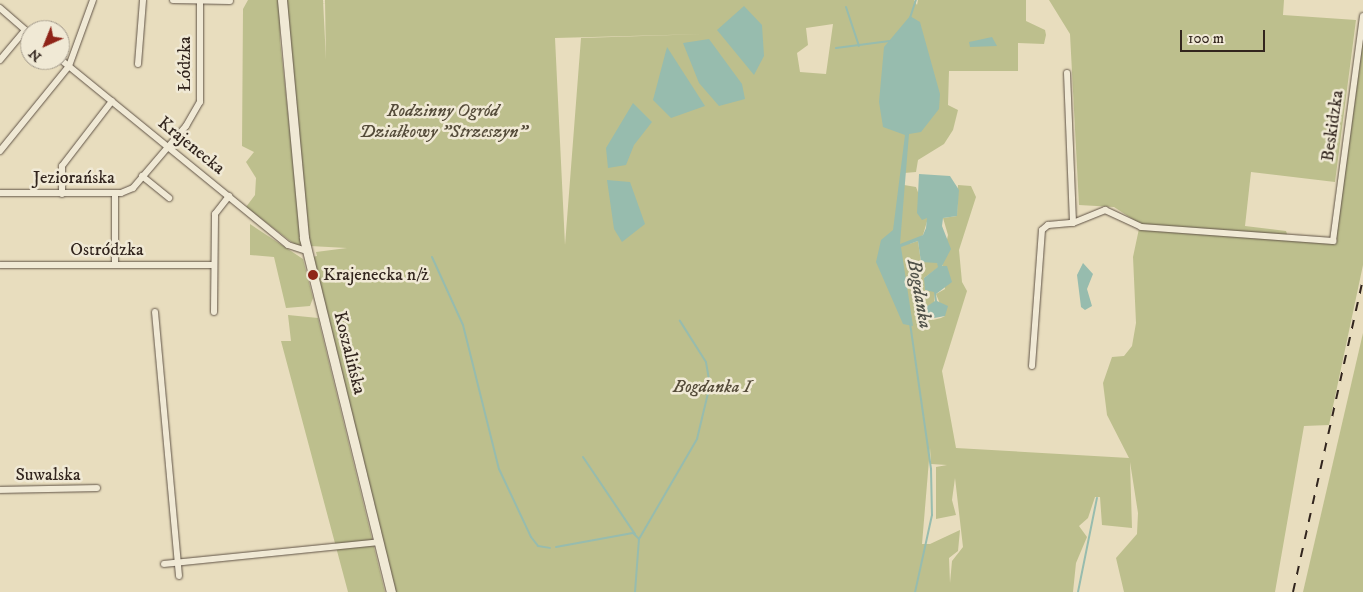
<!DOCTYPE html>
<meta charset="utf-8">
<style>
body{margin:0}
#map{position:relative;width:1363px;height:592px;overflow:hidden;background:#e8ddbe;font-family:"IM FELL DW Pica",serif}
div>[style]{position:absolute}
.green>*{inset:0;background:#bdbf8d}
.water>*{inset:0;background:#97bcae}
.stream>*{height:2px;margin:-1px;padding:0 1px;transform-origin:1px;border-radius:1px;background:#97bcae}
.roads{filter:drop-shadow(0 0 1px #605346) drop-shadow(0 0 1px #605346)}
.street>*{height:6px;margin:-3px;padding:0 3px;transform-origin:3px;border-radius:3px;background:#f0e9d5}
.secondary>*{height:9px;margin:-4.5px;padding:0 4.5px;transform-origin:4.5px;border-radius:4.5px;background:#f0e9d5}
.rail>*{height:2px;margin-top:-1px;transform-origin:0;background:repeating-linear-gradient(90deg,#32251e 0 9px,transparent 0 18px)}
.dots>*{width:14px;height:14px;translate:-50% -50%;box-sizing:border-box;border:2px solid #f0e9d5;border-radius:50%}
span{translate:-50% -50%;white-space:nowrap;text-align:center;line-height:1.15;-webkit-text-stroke:5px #f0e9d5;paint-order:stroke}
.street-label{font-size:18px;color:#32251e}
.park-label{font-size:18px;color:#554c3a;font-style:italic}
.poi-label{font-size:18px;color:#32251e}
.left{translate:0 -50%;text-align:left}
.water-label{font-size:19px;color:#505249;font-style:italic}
.north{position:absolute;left:20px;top:20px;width:50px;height:50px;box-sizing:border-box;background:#f0e9d5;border:1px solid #a49b8c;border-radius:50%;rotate:224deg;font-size:14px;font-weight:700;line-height:20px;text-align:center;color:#32251e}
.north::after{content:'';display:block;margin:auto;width:18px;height:22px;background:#8f2418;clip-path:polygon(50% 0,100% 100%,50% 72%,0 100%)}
.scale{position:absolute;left:1180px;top:30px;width:85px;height:22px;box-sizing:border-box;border:2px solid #32251e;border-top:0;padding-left:6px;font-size:15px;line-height:18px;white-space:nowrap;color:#32251e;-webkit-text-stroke:4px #f0e9d5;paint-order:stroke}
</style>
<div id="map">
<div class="green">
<i style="clip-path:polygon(248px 0,280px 0,280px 40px,302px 242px,298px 247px,246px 207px,255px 195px,256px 178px,246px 162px,254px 152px,242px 146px,243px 9px)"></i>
<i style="clip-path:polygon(evenodd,286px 0,323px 0,326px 60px,325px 0,914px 0,917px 5px,918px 0,1026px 0,1026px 21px,1045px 30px,1046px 35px,1044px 44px,1018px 43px,1018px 71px,949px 71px,948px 105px,958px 110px,953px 130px,944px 144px,918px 160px,916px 172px,904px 173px,904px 185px,916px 187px,928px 218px,923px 235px,909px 244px,918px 241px,921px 262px,937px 262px,939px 267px,924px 278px,935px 292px,933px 320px,941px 318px,945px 316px,936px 294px,945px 289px,942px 262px,948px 235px,943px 218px,957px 216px,958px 185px,971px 186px,976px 197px,959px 250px,962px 282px,967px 291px,942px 371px,956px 448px,1129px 458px,1107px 415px,1103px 383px,1112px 357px,1124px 356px,1132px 346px,1136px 323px,1133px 257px,1140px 224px,1114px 207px,1079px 205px,1070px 34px,1049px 0,1284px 0,1283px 15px,1356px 20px,1335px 182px,1251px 172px,1245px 226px,1286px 231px,1289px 240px,1335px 244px,1363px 38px,1363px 265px,1329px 425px,1304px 426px,1275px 592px,1124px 592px,1116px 558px,1137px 534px,1138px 513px,1130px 462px,1132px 528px,1102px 525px,1100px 497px,1095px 497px,1088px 518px,1079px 526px,1087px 537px,1076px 563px,1073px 592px,396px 592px,312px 257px,317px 256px,316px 252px,347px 248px,310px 246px,286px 0,833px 24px,826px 74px,800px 72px,797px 53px,808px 45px,806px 28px,833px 24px,286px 0,704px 34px,581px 38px,565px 245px,555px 38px,704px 34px,286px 0,930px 448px,931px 464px,947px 465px,936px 467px,936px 519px,956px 515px,952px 500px,955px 478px,963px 547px,952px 561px,950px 583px,949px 558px,958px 551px,960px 530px,930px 544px,922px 544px,930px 448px)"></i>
<i style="clip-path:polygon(250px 224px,303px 259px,313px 298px,310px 306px,286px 308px,274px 257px,250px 255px)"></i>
<i style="clip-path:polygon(288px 315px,318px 318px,385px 592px,348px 592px,281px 341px,291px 341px)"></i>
<i style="clip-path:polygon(1363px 333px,1363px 592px,1303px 592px)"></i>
</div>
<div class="water">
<i style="clip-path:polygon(744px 6px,762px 25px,764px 56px,754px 75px,717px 30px)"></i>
<i style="clip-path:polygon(910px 16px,920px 22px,940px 94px,939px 109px,921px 132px,909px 134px,900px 244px,923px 235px,926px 228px,927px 218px,922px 220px,917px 213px,919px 174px,950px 176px,959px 190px,957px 216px,943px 218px,942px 226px,951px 249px,942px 266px,947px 266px,952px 282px,936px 294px,937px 301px,948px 306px,945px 316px,929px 319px,923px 309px,935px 301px,934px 292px,925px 290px,924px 278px,938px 267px,937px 263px,921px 262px,918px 241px,901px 247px,913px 326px,903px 324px,876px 262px,881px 240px,893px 230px,905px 135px,883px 127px,879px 102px,884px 47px)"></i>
<i style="clip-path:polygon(992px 37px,997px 46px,970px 47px,969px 42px)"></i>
<i style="clip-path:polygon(709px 39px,742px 84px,745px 99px,719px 106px,699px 83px,683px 43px)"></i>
<i style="clip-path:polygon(667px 47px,705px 106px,671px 118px,653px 100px)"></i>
<i style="clip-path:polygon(633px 103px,652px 122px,634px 145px,626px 165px,608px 168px,606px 148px)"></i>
<i style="clip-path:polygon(607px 180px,630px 182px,645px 224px,622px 242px,614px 229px)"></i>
<i style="clip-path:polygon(1083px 263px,1093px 274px,1087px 289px,1092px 306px,1085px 310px,1081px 307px,1077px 275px)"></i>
</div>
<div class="stream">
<i style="left:846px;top:7px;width:41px;rotate:71.6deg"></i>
<i style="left:910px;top:18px;width:19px;rotate:-72deg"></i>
<i style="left:836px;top:48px;width:54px;rotate:-7.4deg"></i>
<i style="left:432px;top:257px;width:75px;rotate:65.5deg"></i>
<i style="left:463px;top:325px;width:148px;rotate:76deg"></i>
<i style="left:499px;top:469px;width:75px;rotate:64.8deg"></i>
<i style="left:531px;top:537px;width:11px;rotate:52deg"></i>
<i style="left:538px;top:546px;width:12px;rotate:9deg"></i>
<i style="left:910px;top:323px;width:148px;rotate:81.8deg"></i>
<i style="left:931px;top:469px;width:46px;rotate:88.8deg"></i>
<i style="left:932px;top:515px;width:79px;rotate:102.4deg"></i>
<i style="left:583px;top:457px;width:93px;rotate:56deg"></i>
<i style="left:556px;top:547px;width:78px;rotate:-10.3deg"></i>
<i style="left:633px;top:533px;width:8px;rotate:45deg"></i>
<i style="left:635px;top:592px;width:53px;rotate:-85.7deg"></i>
<i style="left:639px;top:539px;width:116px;rotate:-59.9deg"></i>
<i style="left:697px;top:439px;width:56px;rotate:-76.5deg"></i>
<i style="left:710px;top:385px;width:23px;rotate:-100deg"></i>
<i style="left:706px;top:362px;width:49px;rotate:-122.4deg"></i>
<i style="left:1078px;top:592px;width:96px;rotate:-78.6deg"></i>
</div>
<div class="roads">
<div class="street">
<i style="left:173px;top:0;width:57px;rotate:1deg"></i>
<i style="left:0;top:8px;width:40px;rotate:41deg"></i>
<i style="left:60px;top:59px;width:294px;rotate:39.2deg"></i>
<i style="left:288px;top:245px;width:20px;rotate:18deg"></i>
<i style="left:0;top:60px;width:39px;rotate:-50deg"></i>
<i style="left:138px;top:64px;width:64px;rotate:-85.5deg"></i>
<i style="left:1067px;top:73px;width:150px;rotate:87.7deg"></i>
<i style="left:1073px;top:223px;width:35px;rotate:-22deg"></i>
<i style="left:1105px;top:210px;width:40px;rotate:25deg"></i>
<i style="left:1141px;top:227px;width:193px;rotate:4.2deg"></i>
<i style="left:1333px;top:241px;width:227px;rotate:-82.4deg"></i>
<i style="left:0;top:151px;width:109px;rotate:-50.9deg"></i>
<i style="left:69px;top:66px;width:70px;rotate:-70deg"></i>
<i style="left:142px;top:176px;width:35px;rotate:39deg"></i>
<i style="left:0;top:193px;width:121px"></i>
<i style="left:121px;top:193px;width:13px;rotate:-23deg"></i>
<i style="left:133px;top:188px;width:82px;rotate:-49.5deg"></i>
<i style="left:186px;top:126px;width:28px;rotate:-60deg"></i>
<i style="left:200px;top:102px;width:101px;rotate:-90deg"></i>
<i style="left:62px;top:194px;width:28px;rotate:-90deg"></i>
<i style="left:62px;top:166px;width:82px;rotate:-52.4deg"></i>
<i style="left:0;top:265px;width:214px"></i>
<i style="left:115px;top:265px;width:72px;rotate:-90deg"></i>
<i style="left:155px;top:312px;width:265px;rotate:84.8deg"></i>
<i style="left:214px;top:312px;width:98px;rotate:-89.4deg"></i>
<i style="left:215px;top:214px;width:23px;rotate:-52deg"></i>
<i style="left:1032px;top:366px;width:136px;rotate:-85.8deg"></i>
<i style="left:1042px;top:230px;width:8px;rotate:-40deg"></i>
<i style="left:1048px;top:225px;width:25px;rotate:-5deg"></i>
<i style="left:0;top:490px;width:97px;rotate:-1.2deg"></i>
<i style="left:164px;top:564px;width:216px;rotate:-5.8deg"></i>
</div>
<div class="secondary">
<i style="left:282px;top:0;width:239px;rotate:84.7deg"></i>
<i style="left:304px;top:238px;width:365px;rotate:76.2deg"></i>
</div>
</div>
<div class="rail">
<i style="left:1293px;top:592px;width:320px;rotate:-77.4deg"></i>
</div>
<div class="dots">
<i style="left:313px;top:275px;background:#8f2418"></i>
</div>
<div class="street-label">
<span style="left:185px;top:64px;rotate:-90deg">Łódzka</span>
<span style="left:1333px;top:126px;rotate:-82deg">Beskidzka</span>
<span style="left:191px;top:146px;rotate:39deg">Krajenecka</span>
<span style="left:74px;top:178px">Jeziorańska</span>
<span style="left:107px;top:250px">Ostródzka</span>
<span style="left:349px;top:353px;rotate:76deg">Koszalińska</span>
<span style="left:48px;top:475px">Suwalska</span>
</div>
<div class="park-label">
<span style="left:443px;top:122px">Rodzinny Ogród<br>Działkowy "Strzeszyn"</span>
<span style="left:712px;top:387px">Bogdanka I</span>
</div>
<div class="poi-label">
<span class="left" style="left:323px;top:275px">Krajenecka n/ż</span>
</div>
<div class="water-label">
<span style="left:919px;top:294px;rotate:80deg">Bogdanka</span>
</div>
<div class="north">N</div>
<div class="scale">100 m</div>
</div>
